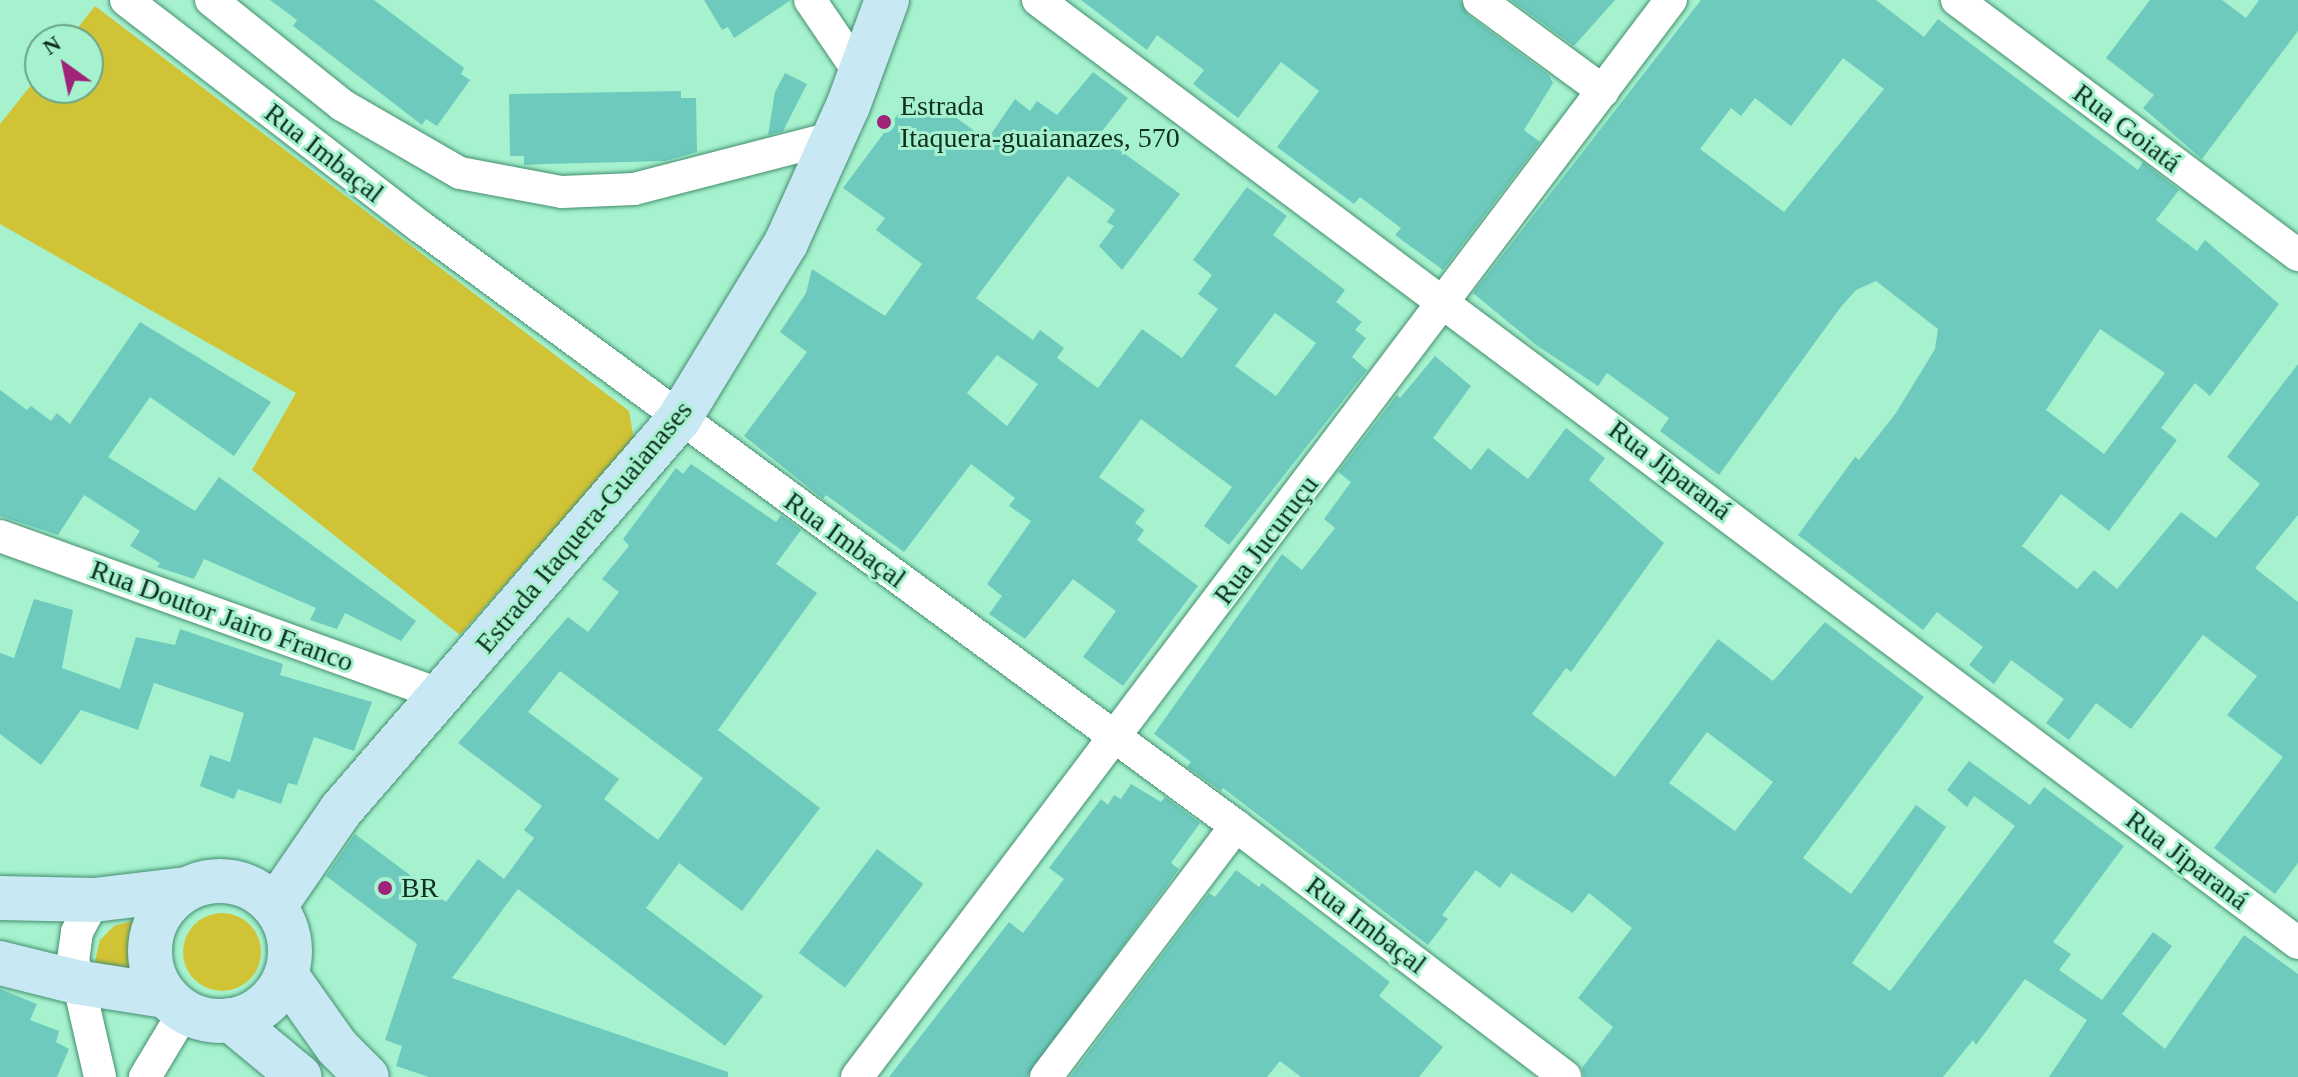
<!DOCTYPE html>
<meta charset="utf-8">
<style>
body{margin:0}
#map{position:relative;width:2298px;height:1077px;overflow:hidden;background:#a6f2cf;font-family:"Times New Roman",serif}
div>[style]{position:absolute}
.green>*{inset:0;background:#d1c336}
.round{border-radius:50%}
.building>*{inset:0;background:#6ecabd;transform-origin:0 0}
.roads{filter:drop-shadow(0 0 2px #438f6f) drop-shadow(0 0 2px #438f6f)}
.street>*{height:32px;margin:-16px;padding:0 16px;transform-origin:16px;border-radius:16px;background:#fff}
.secondary>*{height:44px;margin:-22px;padding:0 22px;transform-origin:22px;border-radius:22px;background:#c8e8f3}
.secondary>.ring{margin:-22px;padding:0;box-sizing:content-box;background:none;border:44px solid #c8e8f3;border-radius:50%}
.dots>*{width:22px;height:22px;translate:-50% -50%;box-sizing:border-box;border:4px solid #a6f2cf;border-radius:50%}
span{translate:-50% -50%;white-space:nowrap;text-align:center;line-height:1.15;-webkit-text-stroke:6px #a6f2cf;paint-order:stroke}
.poi-label{font-size:28px;color:#0f2f22}
.left{translate:0 -50%;text-align:left}
.street-label{font-size:28px;color:#0f2f22}
.north{position:absolute;left:24px;top:24px;width:80px;height:80px;box-sizing:border-box;background:#a6f2cf;border:2px solid #6aa48a;border-radius:50%;rotate:327deg;font-size:22px;font-weight:700;line-height:32px;text-align:center;color:#0f2f22}
.north::after{content:'';display:block;margin:auto;width:28px;height:36px;background:#9f2378;clip-path:polygon(50% 0,100% 100%,50% 72%,0 100%)}
</style>
<div id="map">
<div class="green">
<i style="clip-path:polygon(95px 6px,629px 411px,634px 440px,460px 635px,252px 470px,296px 393px,0 224px,0 124px,40px 74px,40px 88px,88px 88px,88px 40px,68px 40px)"></i>
<i class="round" style="left:183px;top:913px;width:78px;height:78px"></i>
<i style="clip-path:polygon(148px 916px,139px 954px,144px 975px,94px 965px,100px 940px,114px 926px)"></i>
</div>
<div class="building">
<i style="clip-path:polygon(270px 0,374px 0,464px 68px,461px 74px,470px 80px,437px 126px,426px 119px,422px 125px,293px 26px,297px 20px)"></i>
<i style="clip-path:polygon(704px 0,791px 0,734px 38px,728px 27px,722px 30px)"></i>
<i style="clip-path:polygon(1081px 0,1460px 0,1468px 15px,1549px 75px,1553px 83px,1524px 130px,1540px 142px,1443px 270px,1395px 235px,1401px 228px,1360px 197px,1354px 204px,1277px 147px,1319px 91px,1281px 62px,1238px 118px,1193px 84px,1204px 70px,1157px 35px,1147px 50px)"></i>
<i style="clip-path:polygon(1511px 0,1615px 0,1574px 46px)"></i>
<i style="clip-path:polygon(evenodd,1701px 0,1876px 0,1924px 37px,1938px 19px,2138px 170px,2143px 162px,2179px 190px,2156px 220px,2197px 251px,2205px 240px,2279px 304px,2210px 396px,2195px 383px,2161px 428px,2177px 440px,2109px 531px,2061px 494px,2022px 546px,2077px 589px,2094px 570px,2117px 589px,2181px 512px,2216px 538px,2260px 484px,2227px 457px,2298px 364px,2298px 515px,2255px 568px,2298px 602px,2298px 863px,2275px 894px,2214px 848px,2283px 757px,2227px 715px,2257px 676px,2203px 635px,2131px 729px,2096px 703px,2069px 740px,2046px 723px,2064px 699px,2011px 660px,1994px 684px,1969px 665px,1983px 647px,1937px 612px,1923px 630px,1798px 535px,1855px 457px,1859px 460px,1896px 413px,1935px 349px,1938px 329px,1876px 281px,1856px 290px,1840px 308px,1719px 475px,1660px 431px,1669px 418px,1607px 373px,1598px 386px,1536px 345px,1473px 293px,1701px 0,1843px 58px,1884px 89px,1784px 212px,1700px 149px,1731px 108px,1741px 116px,1755px 98px,1791px 126px,1843px 58px,1701px 0,2100px 329px,2165px 373px,2104px 454px,2046px 410px,2100px 329px)"></i>
<i style="clip-path:polygon(2150px 0,2222px 0,2246px 18px,2259px 0,2298px 0,2298px 31px,2202px 159px,2143px 108px,2154px 95px,2106px 58px)"></i>
<i style="clip-path:polygon(evenodd,1093px 72px,1128px 98px,1099px 135px,1180px 194px,1122px 270px,1099px 246px,1114px 226px,1107px 222px,1115px 210px,1068px 176px,976px 298px,1033px 340px,1040px 330px,1064px 348px,1057px 358px,1098px 388px,1142px 329px,1182px 358px,1218px 309px,1198px 294px,1212px 275px,1193px 260px,1247px 187px,1287px 216px,1273px 235px,1345px 290px,1336px 302px,1362px 322px,1355px 330px,1366px 338px,1352px 357px,1367px 370px,1229px 545px,1204px 526px,1232px 487px,1141px 419px,1099px 477px,1145px 510px,1135px 523px,1144px 530px,1137px 540px,1198px 586px,1123px 686px,1083px 657px,1116px 611px,1073px 579px,1025px 639px,989px 614px,1002px 596px,987px 584px,1031px 521px,1009px 506px,1015px 498px,971px 464px,904px 552px,826px 495px,823px 499px,744px 436px,807px 352px,780px 332px,806px 293px,812px 269px,885px 316px,922px 264px,876px 230px,885px 218px,843px 188px,907px 102px,924px 115px,933px 101px,987px 140px,1015px 99px,1030px 111px,1037px 101px,1057px 115px,1093px 72px,1275px 313px,1316px 343px,1276px 396px,1235px 366px,1275px 313px,1093px 72px,997px 355px,1038px 384px,1007px 426px,967px 393px,997px 355px)"></i>
<i style="clip-path:polygon(785px 73px,807px 84px,783px 131px,768px 135px,775px 92px)"></i>
<i style="clip-path:polygon(681px 91px,681px 98px,696px 98px,697px 152px,665px 161px,546px 164px,524px 165px,524px 156px,510px 156px,509px 94px)"></i>
<i style="clip-path:polygon(140px 322px,271px 402px,234px 456px,150px 397px,108px 457px,195px 511px,219px 477px,416px 621px,401px 641px,345px 613px,337px 629px,310px 620px,316px 608px,204px 559px,194px 579px,157px 567px,160px 563px,130px 546px,140px 531px,84px 495px,58px 535px,0 516px,0 390px,27px 410px,31px 406px,51px 421px,57px 413px,70px 424px)"></i>
<i style="clip-path:polygon(evenodd,1435px 356px,1471px 386px,1433px 438px,1471px 470px,1488px 448px,1528px 479px,1566px 428px,1605px 458px,1589px 480px,1664px 543px,1571px 672px,1566px 668px,1532px 714px,1615px 777px,1718px 639px,1773px 681px,1825px 622px,1924px 697px,1803px 858px,1851px 894px,1916px 805px,1946px 827px,1852px 963px,1890px 991px,2015px 826px,1974px 796px,1967px 807px,1947px 790px,1969px 761px,2030px 805px,2044px 787px,2124px 846px,2053px 942px,2071px 954px,2059px 970px,2102px 1000px,2153px 932px,2172px 946px,2122px 1014px,2165px 1049px,2244px 935px,2298px 974px,2298px 1077px,2049px 1077px,2087px 1020px,2025px 979px,1976px 1045px,1973px 1040px,1943px 1077px,1584px 1077px,1582px 1068px,1613px 1027px,1578px 998px,1632px 928px,1589px 893px,1573px 913px,1511px 873px,1500px 888px,1476px 870px,1442px 915px,1448px 919px,1428px 945px,1223px 788px,1221px 791px,1187px 767px,1191px 762px,1154px 734px,1282px 554px,1302px 570px,1335px 528px,1324px 519px,1351px 482px,1338px 472px,1397px 395px,1400px 398px,1435px 356px,1707px 732px,1773px 782px,1735px 831px,1669px 783px,1707px 732px)"></i>
<i style="clip-path:polygon(evenodd,691px 464px,776px 522px,781px 515px,801px 530px,776px 564px,817px 593px,718px 730px,820px 808px,742px 911px,679px 863px,646px 908px,763px 996px,725px 1046px,518px 889px,452px 978px,728px 1072px,728px 1077px,429px 1077px,396px 1066px,402px 1046px,385px 1040px,417px 944px,326px 876px,355px 834px,446px 902px,478px 859px,504px 879px,534px 838px,524px 830px,542px 806px,458px 743px,568px 617px,588px 632px,619px 592px,602px 579px,629px 546px,623px 539px,676px 468px,683px 474px,691px 464px,560px 671px,703px 778px,658px 840px,604px 799px,619px 779px,528px 712px,560px 671px)"></i>
<i style="clip-path:polygon(34px 599px,73px 610px,62px 668px,120px 689px,136px 637px,175px 645px,180px 629px,283px 664px,280px 675px,372px 702px,354px 751px,314px 737px,297px 785px,288px 783px,281px 804px,238px 789px,234px 799px,200px 786px,210px 755px,230px 762px,244px 713px,154px 683px,138px 730px,81px 710px,41px 765px,0 734px,0 653px,14px 658px)"></i>
<i style="clip-path:polygon(1131px 784px,1161px 802px,1165px 797px,1200px 823px,1171px 863px,1179px 869px,1027px 1077px,889px 1077px,1009px 922px,1023px 933px,1064px 879px,1049px 868px,1101px 799px,1108px 805px,1114px 795px,1121px 799px)"></i>
<i style="left:877px;top:849px;width:58px;height:130px;rotate:37deg"></i>
<i style="clip-path:polygon(1236px 870px,1259px 887px,1262px 883px,1390px 982px,1379px 996px,1443px 1047px,1419px 1077px,1301px 1077px,1280px 1061px,1267px 1077px,1070px 1077px,1209px 893px,1215px 897px)"></i>
<i style="clip-path:polygon(0 989px,37px 1004px,30px 1020px,59px 1031px,56px 1042px,69px 1049px,57px 1077px,0 1077px)"></i>
</div>
<div class="roads">
<div class="street">
<i style="left:126px;top:0;width:372px;rotate:37.6deg"></i>
<i style="left:421px;top:227px;width:1011px;rotate:36.31deg"></i>
<i style="left:1236px;top:826px;width:414px;rotate:37.3deg"></i>
<i style="left:211px;top:0;width:168px;rotate:38.7deg"></i>
<i style="left:342px;top:105px;width:136px;rotate:30deg"></i>
<i style="left:460px;top:173px;width:104px;rotate:10.6deg"></i>
<i style="left:562px;top:192px;width:72px;rotate:-2.4deg"></i>
<i style="left:634px;top:189px;width:208px;rotate:-14.5deg"></i>
<i style="left:810px;top:0;width:91px;rotate:55.8deg"></i>
<i style="left:1038px;top:0;width:1574px;rotate:36.81deg"></i>
<i style="left:1479px;top:0;width:154px;rotate:36.3deg"></i>
<i style="left:1957px;top:0;width:426px;rotate:36.8deg"></i>
<i style="left:0;top:536px;width:472px;rotate:19.8deg"></i>
<i style="left:94px;top:900px;width:36px;rotate:118deg"></i>
<i style="left:77px;top:932px;width:27px;rotate:98deg"></i>
<i style="left:73px;top:959px;width:121px;rotate:77.1deg"></i>
<i style="left:145px;top:1077px;width:76px;rotate:-59deg"></i>
<i style="left:857px;top:1077px;width:1350px;rotate:-52.92deg"></i>
<i style="left:1046px;top:1077px;width:315px;rotate:-52.9deg"></i>
</div>
<div class="secondary">
<i class="ring" style="left:150px;top:881px;width:96px;height:96px"></i>
<i style="left:0;top:898px;width:94px;rotate:1.2deg"></i>
<i style="left:94px;top:900px;width:93px;rotate:-6.8deg"></i>
<i style="left:275px;top:906px;width:116px;rotate:-55.5deg"></i>
<i style="left:341px;top:810px;width:517px;rotate:-49.16deg"></i>
<i style="left:679px;top:419px;width:206px;rotate:-58.7deg"></i>
<i style="left:786px;top:243px;width:150px;rotate:-65.7deg"></i>
<i style="left:848px;top:106px;width:113px;rotate:-69.8deg"></i>
<i style="left:0;top:963px;width:78px;rotate:14deg"></i>
<i style="left:76px;top:982px;width:90px;rotate:8.9deg"></i>
<i style="left:286px;top:975px;width:88px;rotate:54.7deg"></i>
<i style="left:337px;top:1047px;width:42px;rotate:45deg"></i>
<i style="left:231px;top:1020px;width:89px;rotate:39.6deg"></i>
</div>
</div>
<div class="dots">
<i style="left:884px;top:122px;background:#9f2378"></i>
<i style="left:385px;top:888px;background:#9f2378"></i>
</div>
<div class="poi-label">
<span class="left" style="left:900px;top:122px">Estrada<br>Itaquera-guaianazes, 570</span>
<span class="left" style="left:401px;top:888px">BR</span>
</div>
<div class="street-label">
<span style="left:2127px;top:128px;rotate:37deg">Rua Goiatá</span>
<span style="left:324px;top:153px;rotate:38deg">Rua Imbaçal</span>
<span style="left:1670px;top:470px;rotate:37deg">Rua Jiparaná</span>
<span style="left:584px;top:527px;rotate:-50deg">Estrada Itaquera-Guaianases</span>
<span style="left:845px;top:540px;rotate:36deg">Rua Imbaçal</span>
<span style="left:1266px;top:540px;rotate:-53deg">Rua Jucuruçu</span>
<span style="left:222px;top:616px;rotate:20deg">Rua Doutor Jairo Franco</span>
<span style="left:2187px;top:860px;rotate:37deg">Rua Jiparaná</span>
<span style="left:1366px;top:925px;rotate:37deg">Rua Imbaçal</span>
</div>
<div class="north">N</div>
</div>
